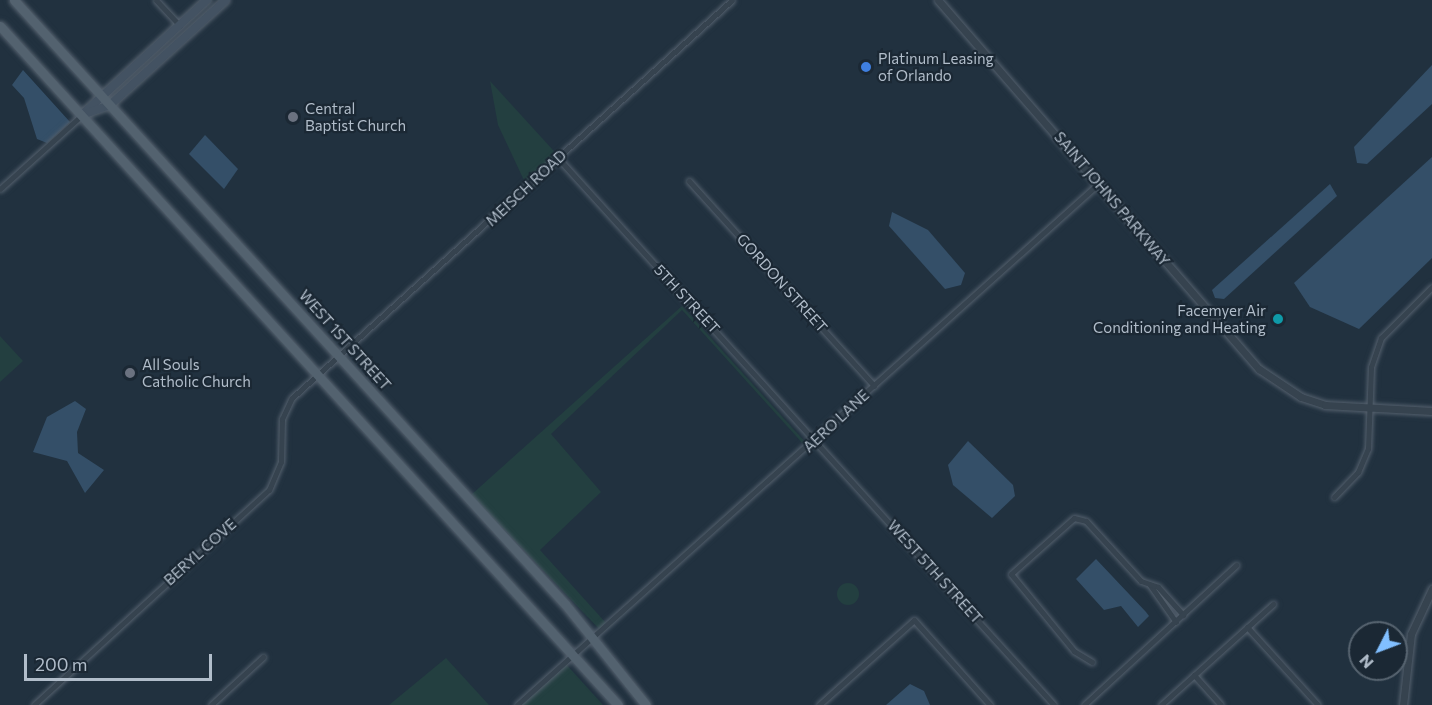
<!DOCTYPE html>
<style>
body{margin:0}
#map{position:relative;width:1432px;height:705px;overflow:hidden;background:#21313f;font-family:Commissioner,sans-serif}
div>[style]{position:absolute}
.green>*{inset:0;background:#233f40}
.round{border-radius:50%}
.water>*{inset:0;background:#344f68}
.roads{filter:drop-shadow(0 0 2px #54606d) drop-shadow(0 0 2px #54606d)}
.minor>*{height:5px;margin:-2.5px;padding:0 2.5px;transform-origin:2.5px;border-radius:2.5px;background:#36434f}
.tertiary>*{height:7px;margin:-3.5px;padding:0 3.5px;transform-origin:3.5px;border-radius:3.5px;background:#36434f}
.secondary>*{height:8px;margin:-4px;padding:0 4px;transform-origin:4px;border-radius:4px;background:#435262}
.primary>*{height:9px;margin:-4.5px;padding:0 4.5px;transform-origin:4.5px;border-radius:4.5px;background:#53626f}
.dots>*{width:16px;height:16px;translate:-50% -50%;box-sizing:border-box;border:3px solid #1b2834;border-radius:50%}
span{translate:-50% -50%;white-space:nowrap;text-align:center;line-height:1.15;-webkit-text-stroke:4.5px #1b2834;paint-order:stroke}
.poi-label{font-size:15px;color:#b1bdca}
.left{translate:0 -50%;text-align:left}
.right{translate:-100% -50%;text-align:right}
.street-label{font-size:15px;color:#b1bdca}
.north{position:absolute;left:1348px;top:621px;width:60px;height:60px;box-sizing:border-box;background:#1b2834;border:2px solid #576470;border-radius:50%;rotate:228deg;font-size:16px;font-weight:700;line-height:24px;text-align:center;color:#b1bdca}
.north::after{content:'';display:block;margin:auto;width:21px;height:27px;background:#81bfff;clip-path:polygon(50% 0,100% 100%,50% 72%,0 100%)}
.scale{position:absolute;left:24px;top:654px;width:188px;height:27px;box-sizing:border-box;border:3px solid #b1bdca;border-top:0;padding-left:8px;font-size:18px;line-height:21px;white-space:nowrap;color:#b1bdca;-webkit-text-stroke:4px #1b2834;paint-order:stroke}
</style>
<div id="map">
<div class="green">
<i style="clip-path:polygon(490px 81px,563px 161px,529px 191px,498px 125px)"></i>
<i style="clip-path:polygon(evenodd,682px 306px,808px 445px,603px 633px,471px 495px,682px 306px,682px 310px,804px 445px,606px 623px,540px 550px,601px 492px,551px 434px,682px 310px)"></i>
<i style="clip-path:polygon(0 336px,23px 361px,0 382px)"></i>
<i class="round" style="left:837px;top:583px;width:22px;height:22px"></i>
<i style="clip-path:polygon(446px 658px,489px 705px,389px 705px)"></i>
<i style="clip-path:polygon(564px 662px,603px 705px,516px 705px)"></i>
</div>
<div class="water">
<i style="clip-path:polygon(1432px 65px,1432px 104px,1367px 164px,1357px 163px,1354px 147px)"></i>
<i style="clip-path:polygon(23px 70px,70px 122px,47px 143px,37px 139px,24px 98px,12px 85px)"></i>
<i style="clip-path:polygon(205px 135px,238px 169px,224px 189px,189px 154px)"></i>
<i style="clip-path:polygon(1432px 157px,1432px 258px,1359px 329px,1310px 307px,1294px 283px)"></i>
<i style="clip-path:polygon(1330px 184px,1337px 196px,1224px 299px,1215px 298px,1212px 290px)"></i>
<i style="clip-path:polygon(892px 212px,928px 230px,965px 273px,961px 285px,945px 289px,889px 226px)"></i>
<i style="clip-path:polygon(75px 401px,86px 409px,77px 432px,78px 453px,104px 470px,85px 493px,67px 461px,33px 452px,47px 417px)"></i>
<i style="clip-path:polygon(968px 441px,1013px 485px,1015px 496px,992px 518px,953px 485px,948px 465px)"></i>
<i style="clip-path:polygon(1096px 559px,1146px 612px,1149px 616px,1138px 627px,1121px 606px,1104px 610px,1076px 579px)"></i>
<i style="clip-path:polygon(910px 684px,924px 691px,930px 705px,886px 705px)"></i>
</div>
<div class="roads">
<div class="minor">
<i style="left:156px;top:0;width:35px;rotate:47deg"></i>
<i style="left:558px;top:158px;width:738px;rotate:47.8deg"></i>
<i style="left:689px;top:181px;width:276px;rotate:47.9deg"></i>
<i style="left:0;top:189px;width:110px;rotate:-42.1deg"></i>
<i style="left:1334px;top:497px;width:35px;rotate:-46deg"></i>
<i style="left:1358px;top:472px;width:25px;rotate:-67deg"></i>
<i style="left:1368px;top:449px;width:82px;rotate:-87.9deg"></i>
<i style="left:1371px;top:367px;width:31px;rotate:-71deg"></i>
<i style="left:1381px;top:338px;width:72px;rotate:-45deg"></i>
<i style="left:1150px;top:585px;width:45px;rotate:54.9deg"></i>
<i style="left:1247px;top:627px;width:105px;rotate:47.7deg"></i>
<i style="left:1092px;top:662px;width:21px;rotate:-149deg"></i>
<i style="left:1074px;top:651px;width:99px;rotate:-129.3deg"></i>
<i style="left:1011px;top:574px;width:84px;rotate:-41.6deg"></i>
<i style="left:1074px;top:518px;width:12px;rotate:14deg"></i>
<i style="left:1086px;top:521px;width:81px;rotate:47.5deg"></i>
<i style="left:1141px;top:581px;width:18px;rotate:19deg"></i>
<i style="left:1158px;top:587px;width:38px;rotate:48deg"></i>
<i style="left:1194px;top:675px;width:40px;rotate:48deg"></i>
<i style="left:34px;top:705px;width:319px;rotate:-42.5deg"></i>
<i style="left:269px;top:490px;width:30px;rotate:-67deg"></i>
<i style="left:281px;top:462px;width:43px;rotate:-88.7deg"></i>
<i style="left:282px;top:419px;width:23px;rotate:-65deg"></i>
<i style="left:292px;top:398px;width:593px;rotate:-42.13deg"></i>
<i style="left:211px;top:705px;width:71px;rotate:-42.7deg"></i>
<i style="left:517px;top:705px;width:779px;rotate:-41.88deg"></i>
<i style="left:819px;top:705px;width:127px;rotate:-41.8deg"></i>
<i style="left:914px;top:620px;width:114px;rotate:48.2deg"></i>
<i style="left:1084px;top:705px;width:207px;rotate:-42.6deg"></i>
<i style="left:1161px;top:705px;width:151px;rotate:-42deg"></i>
</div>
<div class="tertiary">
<i style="left:938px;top:0;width:489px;rotate:49deg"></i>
<i style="left:1259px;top:369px;width:50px;rotate:33.7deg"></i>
<i style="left:1301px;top:397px;width:25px;rotate:18deg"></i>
<i style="left:1325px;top:405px;width:107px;rotate:3.2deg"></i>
<i style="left:1403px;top:705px;width:71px;rotate:-83.6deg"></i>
<i style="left:1411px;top:634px;width:50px;rotate:-65deg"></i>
</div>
<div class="secondary">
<i style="left:85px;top:112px;width:166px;rotate:-42.6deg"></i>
<i style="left:82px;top:115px;width:30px;rotate:-20deg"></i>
<i style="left:110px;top:105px;width:156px;rotate:-42.2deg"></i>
</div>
<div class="primary">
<i style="left:14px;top:0;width:818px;rotate:47.63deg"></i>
<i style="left:565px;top:604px;width:129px;rotate:51.3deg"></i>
<i style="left:0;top:26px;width:918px;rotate:47.69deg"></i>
</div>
</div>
<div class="dots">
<i style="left:866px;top:67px;background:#3f7fe0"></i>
<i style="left:293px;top:117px;background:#6b7280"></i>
<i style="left:1278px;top:319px;background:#0f9aa8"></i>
<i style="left:130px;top:373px;background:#6b7280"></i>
</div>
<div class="poi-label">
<span class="left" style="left:878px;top:67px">Platinum Leasing<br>of Orlando</span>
<span class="left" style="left:305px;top:117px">Central<br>Baptist Church</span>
<span class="right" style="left:1266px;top:319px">Facemyer Air<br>Conditioning and Heating</span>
<span class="left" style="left:142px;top:373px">All Souls<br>Catholic Church</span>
</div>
<div class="street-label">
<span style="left:526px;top:188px;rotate:-43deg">MEISCH ROAD</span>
<span style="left:1112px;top:199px;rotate:50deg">SAINT JOHNS PARKWAY</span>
<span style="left:782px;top:283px;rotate:48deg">GORDON STREET</span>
<span style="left:687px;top:299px;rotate:47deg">5TH STREET</span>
<span style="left:345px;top:340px;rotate:48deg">WEST 1ST STREET</span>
<span style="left:836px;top:421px;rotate:-43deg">AERO LANE</span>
<span style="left:200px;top:552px;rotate:-42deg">BERYL COVE</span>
<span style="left:935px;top:572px;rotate:48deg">WEST 5TH STREET</span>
</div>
<div class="north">N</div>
<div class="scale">200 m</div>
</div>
